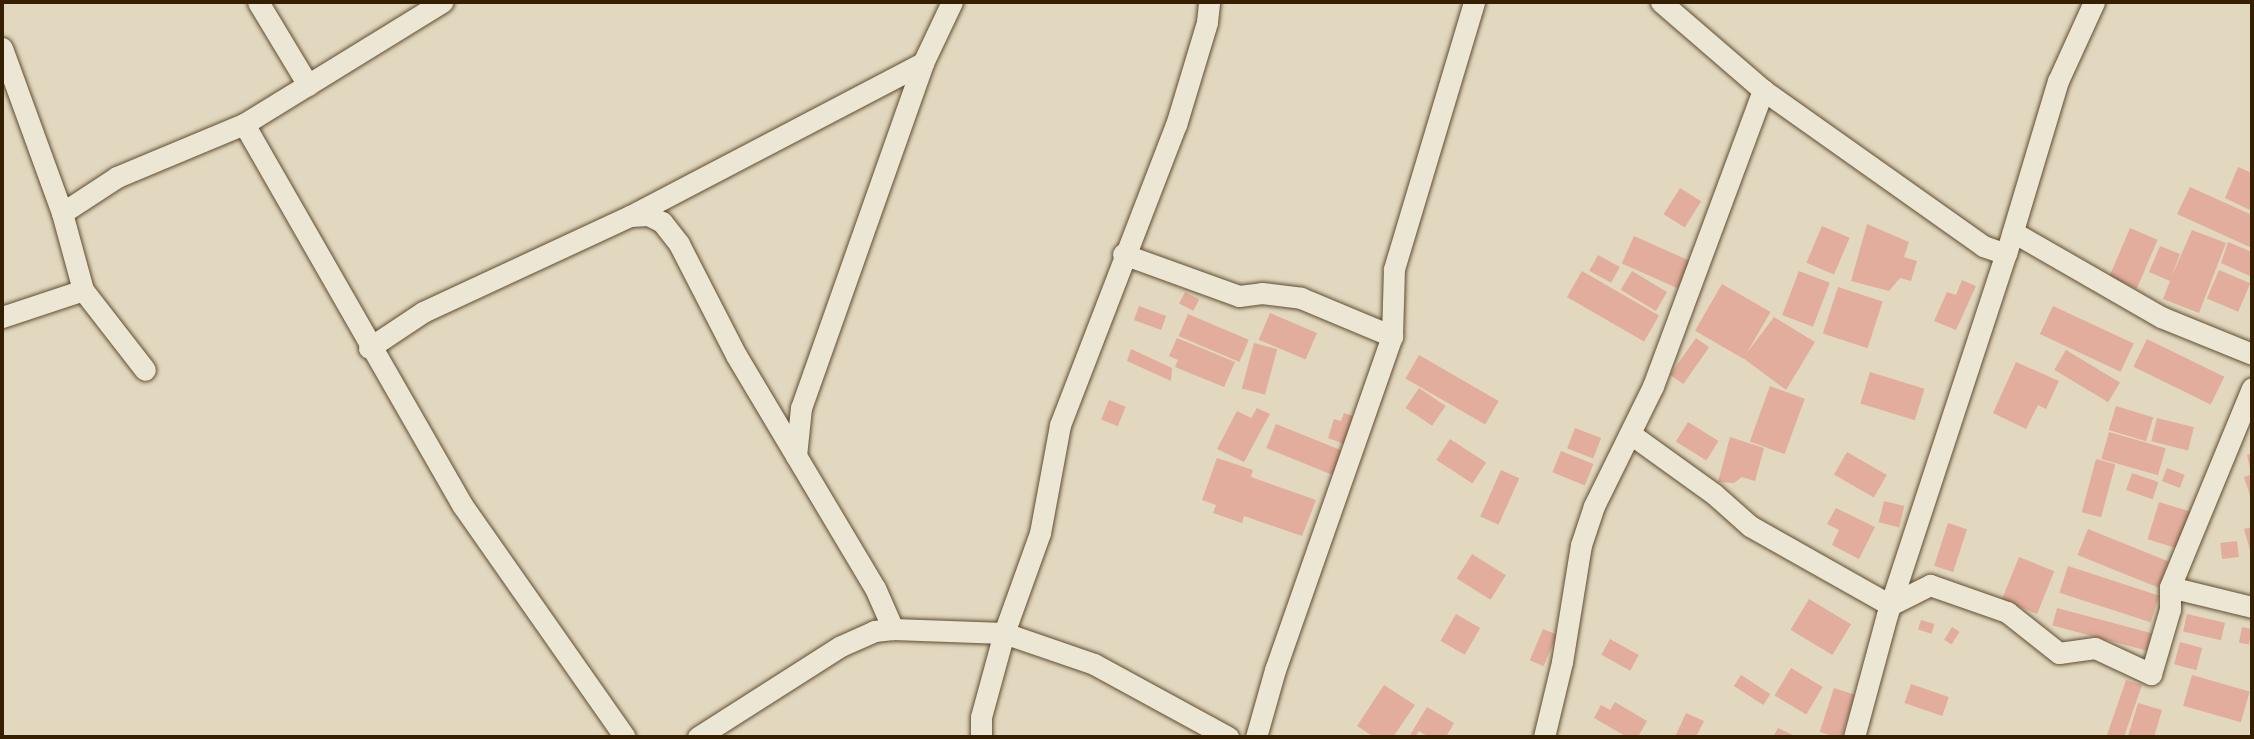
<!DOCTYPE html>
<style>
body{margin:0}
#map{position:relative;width:2254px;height:739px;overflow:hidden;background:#e2d8bf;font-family:"Libre Bodoni",serif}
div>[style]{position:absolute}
.building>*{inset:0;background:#e2ad9c;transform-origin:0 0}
.roads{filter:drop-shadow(0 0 2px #604d30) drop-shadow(0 0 2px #604d30)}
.street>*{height:21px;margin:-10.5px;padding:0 10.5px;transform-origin:10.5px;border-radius:10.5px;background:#ece6d5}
span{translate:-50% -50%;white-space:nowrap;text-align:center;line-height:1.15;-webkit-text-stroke:5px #ece6d5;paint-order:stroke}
.frame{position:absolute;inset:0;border:4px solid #341f01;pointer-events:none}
</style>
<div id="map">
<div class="building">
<i style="clip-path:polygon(2238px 167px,2252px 173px,2252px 211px,2225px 198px)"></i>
<i style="clip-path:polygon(2190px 187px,2252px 215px,2252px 248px,2177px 214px)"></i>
<i style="left:1680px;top:188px;width:25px;height:31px;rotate:32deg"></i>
<i style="clip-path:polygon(1867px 224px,1909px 242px,1904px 257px,1917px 261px,1911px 281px,1900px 278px,1889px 291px,1851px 281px)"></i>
<i style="left:1822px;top:226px;width:30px;height:40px;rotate:23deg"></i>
<i style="left:2130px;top:228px;width:30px;height:53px;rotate:23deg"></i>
<i style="clip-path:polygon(2192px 230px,2226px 243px,2199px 313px,2163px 299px,2170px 281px,2149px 272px,2160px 246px,2180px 254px,2171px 278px)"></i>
<i style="left:1634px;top:236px;width:61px;height:30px;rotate:24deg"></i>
<i style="clip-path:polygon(2228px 242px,2252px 252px,2252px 277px,2221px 263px)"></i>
<i style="left:1598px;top:255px;width:25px;height:18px;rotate:29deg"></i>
<i style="left:2219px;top:270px;width:34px;height:31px;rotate:23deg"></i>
<i style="left:1582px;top:271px;width:89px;height:30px;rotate:30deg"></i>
<i style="left:1632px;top:271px;width:41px;height:22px;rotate:31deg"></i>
<i style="left:1799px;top:271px;width:33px;height:47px;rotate:21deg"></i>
<i style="clip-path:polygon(1962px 280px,1976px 286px,1956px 330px,1934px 321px,1947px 292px,1956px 295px)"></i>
<i style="left:1722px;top:284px;width:56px;height:54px;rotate:30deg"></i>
<i style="left:1838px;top:287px;width:47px;height:49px;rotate:18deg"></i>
<i style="left:1185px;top:292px;width:16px;height:13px;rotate:27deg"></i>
<i style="left:1139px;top:306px;width:29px;height:15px;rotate:20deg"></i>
<i style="left:2053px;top:306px;width:89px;height:31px;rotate:25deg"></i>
<i style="left:1270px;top:313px;width:51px;height:29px;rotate:23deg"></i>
<i style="left:1188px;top:314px;width:66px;height:24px;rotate:23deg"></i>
<i style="clip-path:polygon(1774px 317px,1815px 342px,1786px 390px,1743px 358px)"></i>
<i style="clip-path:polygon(1177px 338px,1235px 362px,1224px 387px,1175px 367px,1178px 360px,1169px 356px)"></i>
<i style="left:1696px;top:338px;width:16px;height:45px;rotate:35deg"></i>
<i style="left:2147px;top:339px;width:86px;height:31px;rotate:26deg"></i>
<i style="left:1254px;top:343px;width:24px;height:47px;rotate:15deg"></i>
<i style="clip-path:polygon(1131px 349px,1172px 368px,1171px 381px,1127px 361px)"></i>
<i style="left:2066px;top:350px;width:63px;height:23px;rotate:31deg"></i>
<i style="left:1419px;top:355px;width:92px;height:27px;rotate:30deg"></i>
<i style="clip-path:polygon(2016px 362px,2059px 381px,2046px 409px,2038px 405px,2026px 429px,1993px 413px)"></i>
<i style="left:1870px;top:372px;width:57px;height:33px;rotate:17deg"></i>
<i style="left:1770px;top:386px;width:37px;height:59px;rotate:20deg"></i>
<i style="left:1419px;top:388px;width:32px;height:24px;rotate:34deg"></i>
<i style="left:1109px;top:400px;width:18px;height:21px;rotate:22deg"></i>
<i style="left:2116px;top:406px;width:39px;height:25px;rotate:17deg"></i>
<i style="clip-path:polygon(1257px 408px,1270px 414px,1244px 462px,1217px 449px,1237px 411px,1251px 418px)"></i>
<i style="clip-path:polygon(1344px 413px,1353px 416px,1344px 444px,1328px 438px,1334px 419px,1341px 421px)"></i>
<i style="left:2157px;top:418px;width:38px;height:24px;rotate:14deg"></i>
<i style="left:1688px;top:422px;width:36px;height:23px;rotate:32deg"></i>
<i style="left:1276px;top:424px;width:75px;height:26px;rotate:22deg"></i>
<i style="left:1575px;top:428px;width:28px;height:22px;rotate:21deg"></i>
<i style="left:2109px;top:432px;width:59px;height:28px;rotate:16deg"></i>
<i style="clip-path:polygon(1730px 437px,1764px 448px,1755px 481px,1742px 477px,1734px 483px,1718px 482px)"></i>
<i style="left:1450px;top:439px;width:43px;height:25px;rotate:33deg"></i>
<i style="left:1561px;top:451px;width:35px;height:23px;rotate:22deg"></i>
<i style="left:1847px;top:452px;width:46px;height:26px;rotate:30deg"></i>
<i style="clip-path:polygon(2252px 453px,2252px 473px,2251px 473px,2247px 455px)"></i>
<i style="clip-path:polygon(1217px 458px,1253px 470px,1251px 477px,1316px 500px,1302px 536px,1244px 516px,1242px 523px,1213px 513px,1216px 505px,1202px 500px)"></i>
<i style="left:2096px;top:459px;width:20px;height:55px;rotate:15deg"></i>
<i style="left:2167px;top:468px;width:19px;height:14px;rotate:21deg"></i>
<i style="left:1501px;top:470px;width:20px;height:51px;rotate:24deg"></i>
<i style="left:2132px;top:473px;width:28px;height:18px;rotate:19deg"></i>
<i style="clip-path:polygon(2252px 474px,2252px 502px,2244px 477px)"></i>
<i style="left:1884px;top:501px;width:21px;height:22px;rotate:14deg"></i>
<i style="left:2159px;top:502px;width:38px;height:39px;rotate:17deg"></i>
<i style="clip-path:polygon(1836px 508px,1875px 527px,1859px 559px,1832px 545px,1839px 530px,1827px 524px)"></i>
<i style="left:1948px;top:523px;width:20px;height:45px;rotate:18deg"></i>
<i style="clip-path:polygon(2252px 527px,2252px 554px,2251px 554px,2244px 529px)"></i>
<i style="left:2088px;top:529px;width:87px;height:28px;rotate:22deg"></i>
<i style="left:2237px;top:541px;width:16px;height:17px;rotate:83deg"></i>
<i style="left:1472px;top:554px;width:40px;height:29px;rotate:32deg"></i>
<i style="left:2019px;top:557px;width:38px;height:46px;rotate:22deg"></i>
<i style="left:2068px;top:566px;width:96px;height:28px;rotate:18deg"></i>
<i style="left:1809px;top:599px;width:49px;height:36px;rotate:31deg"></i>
<i style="left:2057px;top:608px;width:98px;height:18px;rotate:15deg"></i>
<i style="left:1456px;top:614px;width:28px;height:31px;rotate:30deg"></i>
<i style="left:2187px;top:614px;width:39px;height:18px;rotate:13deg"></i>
<i style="left:1921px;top:620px;width:14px;height:10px;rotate:17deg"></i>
<i style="left:1952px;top:627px;width:9px;height:15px;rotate:32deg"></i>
<i style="left:2242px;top:627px;width:10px;height:16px;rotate:11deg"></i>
<i style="left:1543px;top:629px;width:15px;height:34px;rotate:23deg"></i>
<i style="left:1610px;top:639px;width:33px;height:18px;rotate:29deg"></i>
<i style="left:2180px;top:642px;width:23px;height:23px;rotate:15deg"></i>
<i style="left:1791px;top:668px;width:37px;height:32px;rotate:31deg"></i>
<i style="left:1741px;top:675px;width:35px;height:13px;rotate:33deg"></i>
<i style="left:2192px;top:675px;width:60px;height:32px;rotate:16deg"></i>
<i style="clip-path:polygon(2126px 680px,2142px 685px,2124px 737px,2113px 737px,2107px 735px)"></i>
<i style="left:1911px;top:684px;width:40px;height:20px;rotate:19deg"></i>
<i style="clip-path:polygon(1384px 685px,1415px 705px,1393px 737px,1374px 737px,1357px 726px)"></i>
<i style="left:1834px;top:688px;width:22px;height:46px;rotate:18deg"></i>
<i style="clip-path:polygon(1615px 702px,1647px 721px,1638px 737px,1627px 737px,1594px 718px,1601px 705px,1610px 710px)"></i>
<i style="clip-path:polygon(2138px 703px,2162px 710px,2154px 737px,2128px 736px)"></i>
<i style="clip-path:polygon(1427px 707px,1454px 723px,1446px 737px,1429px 737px,1419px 731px,1415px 737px,1410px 735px)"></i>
<i style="clip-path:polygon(1686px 713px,1704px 721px,1696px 737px,1675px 737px)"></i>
<i style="clip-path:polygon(1778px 728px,1797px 737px,1773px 737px)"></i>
</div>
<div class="roads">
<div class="street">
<i style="left:258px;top:2px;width:97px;rotate:58.9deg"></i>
<i style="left:1661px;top:2px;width:135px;rotate:40.8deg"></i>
<i style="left:1763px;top:90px;width:270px;rotate:35.3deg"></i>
<i style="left:1983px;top:246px;width:24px;rotate:19deg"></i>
<i style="left:2px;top:48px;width:176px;rotate:70deg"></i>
<i style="left:62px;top:213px;width:80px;rotate:74.7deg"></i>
<i style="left:83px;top:290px;width:101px;rotate:52.2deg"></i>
<i style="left:244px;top:124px;width:440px;rotate:60.2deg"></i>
<i style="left:463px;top:506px;width:282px;rotate:55deg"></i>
<i style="left:62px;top:213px;width:66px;rotate:-33.2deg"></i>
<i style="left:117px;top:177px;width:138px;rotate:-22.7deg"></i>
<i style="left:244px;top:124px;width:233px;rotate:-31.6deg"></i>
<i style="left:630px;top:216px;width:18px;rotate:-3deg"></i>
<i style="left:648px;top:215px;width:16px;rotate:27deg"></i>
<i style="left:662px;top:222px;width:28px;rotate:52deg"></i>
<i style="left:679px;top:244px;width:125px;rotate:62.8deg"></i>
<i style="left:736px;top:355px;width:271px;rotate:59.2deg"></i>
<i style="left:875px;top:588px;width:45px;rotate:66.3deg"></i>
<i style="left:2013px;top:232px;width:171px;rotate:29.9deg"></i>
<i style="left:2161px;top:317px;width:98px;rotate:22.1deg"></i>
<i style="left:1123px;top:254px;width:123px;rotate:19.9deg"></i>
<i style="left:1239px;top:296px;width:23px;rotate:-7deg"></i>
<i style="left:1262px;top:293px;width:39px;rotate:7deg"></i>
<i style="left:1301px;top:298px;width:99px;rotate:22.7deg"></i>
<i style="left:2px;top:317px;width:85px;rotate:-18.4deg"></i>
<i style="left:369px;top:348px;width:65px;rotate:-33.7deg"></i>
<i style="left:423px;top:312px;width:228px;rotate:-24.9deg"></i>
<i style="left:630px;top:216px;width:331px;rotate:-27.6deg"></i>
<i style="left:1632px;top:435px;width:101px;rotate:35.7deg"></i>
<i style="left:1714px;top:494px;width:48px;rotate:41.6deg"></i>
<i style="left:1750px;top:526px;width:161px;rotate:29.4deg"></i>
<i style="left:796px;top:456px;width:48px;rotate:-84.1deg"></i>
<i style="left:801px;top:408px;width:366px;rotate:-70.5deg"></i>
<i style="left:923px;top:63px;width:68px;rotate:-64.6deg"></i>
<i style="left:2170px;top:587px;width:215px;rotate:-67.6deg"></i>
<i style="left:1890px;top:605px;width:45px;rotate:-26.6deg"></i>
<i style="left:1930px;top:585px;width:82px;rotate:19.3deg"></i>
<i style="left:2007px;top:612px;width:66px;rotate:38.3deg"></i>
<i style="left:2059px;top:653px;width:36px;rotate:-8deg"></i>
<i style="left:2095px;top:648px;width:62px;rotate:24.9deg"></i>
<i style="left:2151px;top:674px;width:68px;rotate:-73.7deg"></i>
<i style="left:2170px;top:609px;width:22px;rotate:-90deg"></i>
<i style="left:2170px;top:587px;width:84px;rotate:13.7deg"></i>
<i style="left:698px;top:737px;width:169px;rotate:-32.5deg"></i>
<i style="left:841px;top:646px;width:36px;rotate:-24deg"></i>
<i style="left:874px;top:631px;width:19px;rotate:-6deg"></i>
<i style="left:893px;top:629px;width:111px;rotate:2.1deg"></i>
<i style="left:1004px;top:633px;width:95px;rotate:19deg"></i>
<i style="left:1094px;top:664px;width:153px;rotate:28.6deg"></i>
<i style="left:981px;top:737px;width:20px;rotate:-90deg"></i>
<i style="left:981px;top:717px;width:87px;rotate:-74.7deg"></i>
<i style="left:1004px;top:633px;width:106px;rotate:-70.2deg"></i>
<i style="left:1040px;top:533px;width:110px;rotate:-79.5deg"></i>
<i style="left:1060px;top:425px;width:322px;rotate:-68.9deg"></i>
<i style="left:1176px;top:125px;width:108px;rotate:-73.2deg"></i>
<i style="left:1207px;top:22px;width:20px;rotate:-84deg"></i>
<i style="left:1256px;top:737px;width:70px;rotate:-74.2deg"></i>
<i style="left:1275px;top:670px;width:354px;rotate:-70.7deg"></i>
<i style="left:1392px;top:336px;width:67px;rotate:-88.3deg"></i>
<i style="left:1394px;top:269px;width:279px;rotate:-73.3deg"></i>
<i style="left:1544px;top:737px;width:77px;rotate:-76.5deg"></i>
<i style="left:1562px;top:662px;width:119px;rotate:-80.8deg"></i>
<i style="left:1581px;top:545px;width:41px;rotate:-71.6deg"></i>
<i style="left:1594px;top:506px;width:134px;rotate:-63.8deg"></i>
<i style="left:1653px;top:386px;width:316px;rotate:-69.6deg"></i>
<i style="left:1854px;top:737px;width:126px;rotate:-74.9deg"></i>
<i style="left:1887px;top:615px;width:380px;rotate:-71.8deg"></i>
<i style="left:2006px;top:254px;width:181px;rotate:-73.3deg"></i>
<i style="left:2058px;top:81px;width:87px;rotate:-65.5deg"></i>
</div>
</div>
<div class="frame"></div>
</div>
